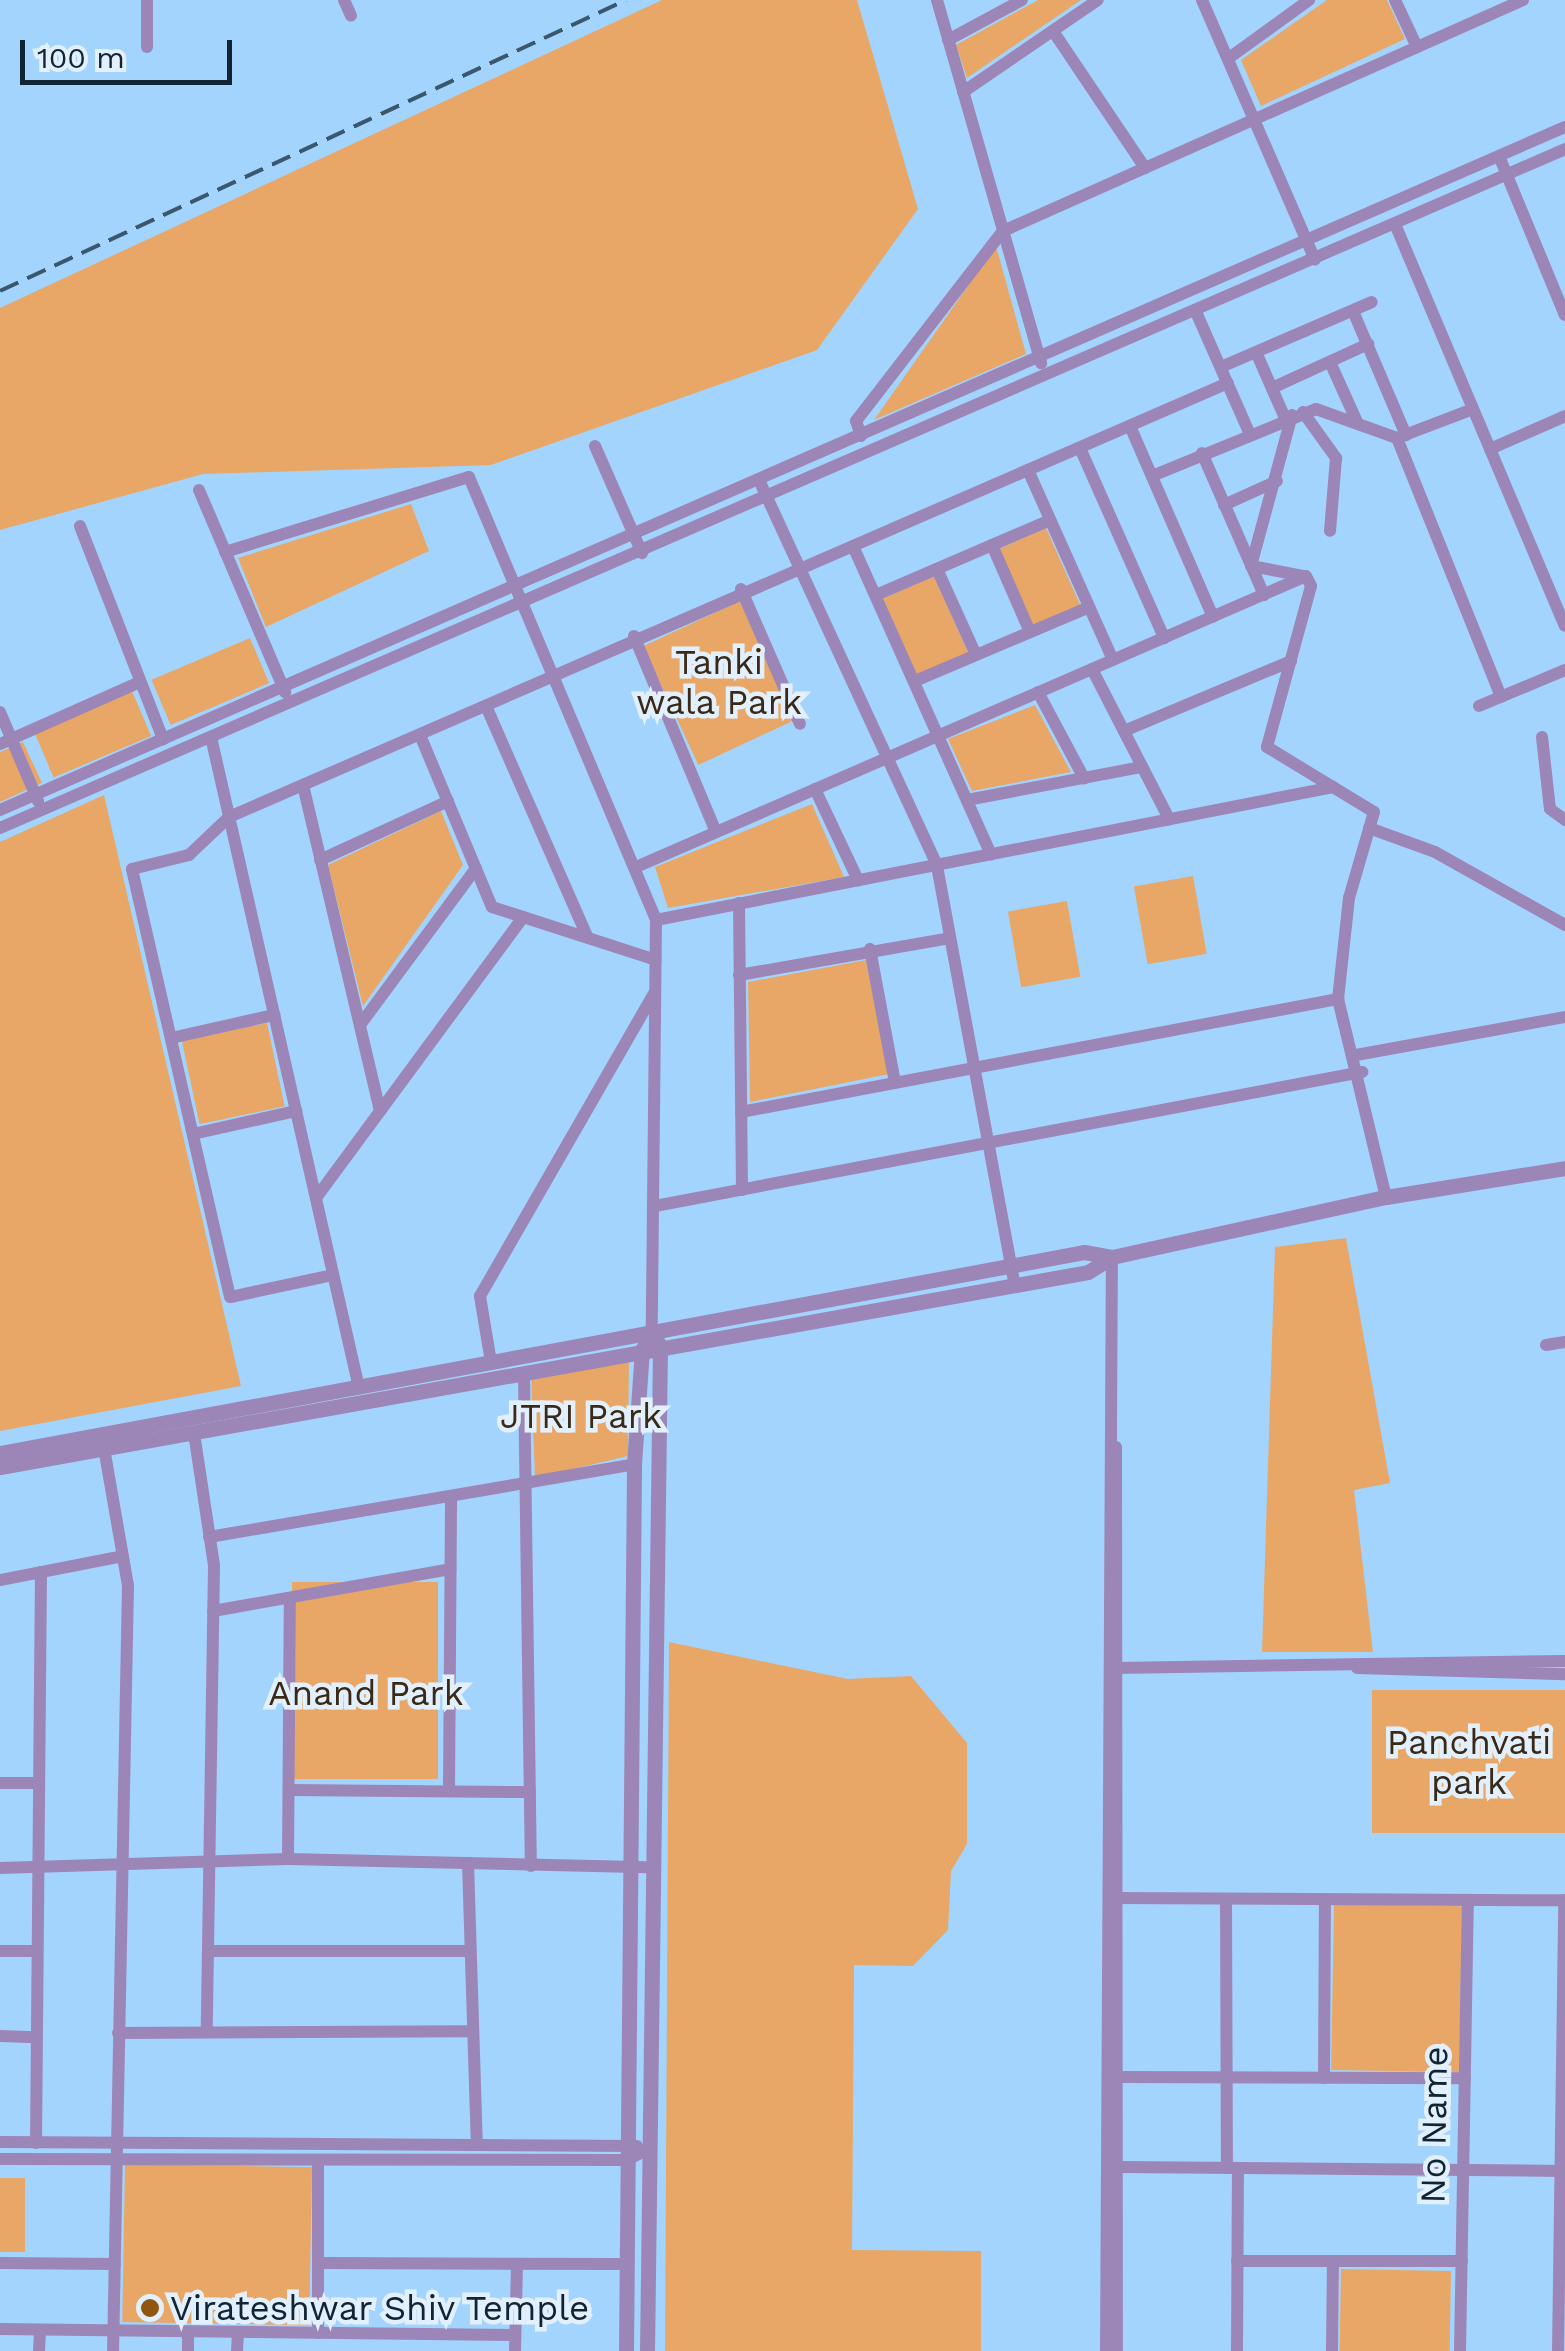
<!DOCTYPE html>
<style>
body{margin:0}
#map{position:relative;width:1565px;height:2351px;overflow:hidden;background:#a3d4fd;font-family:"Work Sans",sans-serif}
div>[style]{position:absolute}
.green>*{inset:0;background:#e8a766;transform-origin:0 0}
.minor>*{height:12px;margin:-6px;padding:0 6px;transform-origin:6px;border-radius:6px;background:#9c86b7}
.tertiary>*{height:15px;margin:-7.5px;padding:0 7.5px;transform-origin:7.5px;border-radius:7.5px;background:#9c86b7}
.rail>*{height:4px;margin-top:-2px;transform-origin:0;background:repeating-linear-gradient(90deg,#3b576e 0 20px,transparent 0 30px)}
.dots>*{width:28px;height:28px;translate:-50% -50%;box-sizing:border-box;border:5px solid #e2f0fd;border-radius:50%}
span{translate:-50% -50%;white-space:nowrap;text-align:center;line-height:1.15;-webkit-text-stroke:9px #e2f0fd;paint-order:stroke}
.park-label{font-size:35px;color:#3b2917}
.street-label{font-size:35px;color:#112434}
.poi-label{font-size:35px;color:#112434}
.left{translate:0 -50%;text-align:left}
.scale{position:absolute;left:20px;top:40px;width:212px;height:45px;box-sizing:border-box;border:5px solid #112434;border-top:0;padding-left:12px;font-size:30px;line-height:35px;white-space:nowrap;color:#112434;-webkit-text-stroke:8px #e2f0fd;paint-order:stroke}
</style>
<div id="map">
<div class="green">
<i style="clip-path:polygon(662px 0,857px 0,918px 209px,817px 350px,491px 465px,203px 474px,0 530px,0 308px)"></i>
<i style="clip-path:polygon(1038px 0,1081px 0,967px 78px,956px 45px)"></i>
<i style="clip-path:polygon(1327px 0,1387px 0,1405px 39px,1261px 106px,1241px 60px)"></i>
<i style="clip-path:polygon(996px 246px,1026px 354px,874px 420px)"></i>
<i style="clip-path:polygon(411px 504px,429px 551px,266px 627px,238px 558px)"></i>
<i style="left:1046px;top:528px;width:85px;height:52px;rotate:66deg"></i>
<i style="left:934px;top:576px;width:85px;height:56px;rotate:66deg"></i>
<i style="left:740px;top:601px;width:131px;height:107px;rotate:65deg"></i>
<i style="left:250px;top:638px;width:49px;height:107px;rotate:67deg"></i>
<i style="left:132px;top:691px;width:49px;height:106px;rotate:67deg"></i>
<i style="clip-path:polygon(1035px 705px,1071px 772px,972px 791px,948px 739px)"></i>
<i style="clip-path:polygon(23px 742px,42px 783px,0 802px,0 752px)"></i>
<i style="clip-path:polygon(104px 795px,241px 1386px,0 1431px,0 842px)"></i>
<i style="clip-path:polygon(812px 804px,844px 877px,668px 908px,655px 867px)"></i>
<i style="clip-path:polygon(441px 811px,463px 865px,363px 1006px,328px 865px)"></i>
<i style="left:1193px;top:876px;width:79px;height:60px;rotate:80deg"></i>
<i style="left:1067px;top:901px;width:77px;height:60px;rotate:80deg"></i>
<i style="clip-path:polygon(866px 960px,889px 1074px,750px 1102px,748px 982px)"></i>
<i style="left:267px;top:1023px;width:85px;height:87px;rotate:78deg"></i>
<i style="clip-path:polygon(1346px 1238px,1390px 1483px,1354px 1490px,1373px 1652px,1262px 1652px,1275px 1247px)"></i>
<i style="clip-path:polygon(629px 1354px,628px 1456px,535px 1478px,531px 1371px)"></i>
<i style="left:438px;top:1582px;width:197px;height:146px;rotate:90deg"></i>
<i style="clip-path:polygon(669px 1642px,848px 1679px,911px 1676px,967px 1743px,967px 1844px,951px 1871px,948px 1930px,913px 1966px,854px 1965px,852px 2250px,981px 2251px,981px 2351px,665px 2351px)"></i>
<i style="left:1565px;top:1690px;width:143px;height:193px;rotate:90deg"></i>
<i style="left:1334px;top:1904px;width:128px;height:166px;rotate:1deg"></i>
<i style="left:125px;top:2164px;width:187px;height:158px;rotate:1deg"></i>
<i style="left:0;top:2178px;width:25px;height:74px"></i>
<i style="left:1341px;top:2269px;width:110px;height:82px;rotate:1deg"></i>
</div>
<div class="minor">
<i style="left:147px;top:0;width:47px;rotate:90deg"></i>
<i style="left:344px;top:0;width:17px;rotate:66deg"></i>
<i style="left:937px;top:0;width:378px;rotate:74deg"></i>
<i style="left:1202px;top:0;width:283px;rotate:66.5deg"></i>
<i style="left:1395px;top:0;width:52px;rotate:64.9deg"></i>
<i style="left:1053px;top:31px;width:165px;rotate:56.1deg"></i>
<i style="left:948px;top:40px;width:84px;rotate:-28.4deg"></i>
<i style="left:1229px;top:58px;width:99px;rotate:-35.9deg"></i>
<i style="left:963px;top:92px;width:163px;rotate:-34.3deg"></i>
<i style="left:1499px;top:156px;width:172px;rotate:67.5deg"></i>
<i style="left:1395px;top:224px;width:436px;rotate:67.1deg"></i>
<i style="left:1353px;top:311px;width:135px;rotate:66.9deg"></i>
<i style="left:1196px;top:312px;width:131px;rotate:66.2deg"></i>
<i style="left:1256px;top:352px;width:72px;rotate:66.3deg"></i>
<i style="left:1330px;top:362px;width:68px;rotate:65.7deg"></i>
<i style="left:1221px;top:367px;width:164px;rotate:-23.3deg"></i>
<i style="left:1272px;top:388px;width:106px;rotate:-24.6deg"></i>
<i style="left:1303px;top:412px;width:57px;rotate:54.3deg"></i>
<i style="left:1336px;top:458px;width:73px;rotate:94.7deg"></i>
<i style="left:1292px;top:415px;width:156px;rotate:105.2deg"></i>
<i style="left:1251px;top:566px;width:54px;rotate:10.7deg"></i>
<i style="left:1130px;top:426px;width:208px;rotate:66.5deg"></i>
<i style="left:861px;top:436px;width:16px;rotate:-108deg"></i>
<i style="left:856px;top:421px;width:240px;rotate:-52.3deg"></i>
<i style="left:1003px;top:231px;width:569px;rotate:-23.95deg"></i>
<i style="left:1397px;top:438px;width:279px;rotate:68.1deg"></i>
<i style="left:595px;top:446px;width:117px;rotate:66.3deg"></i>
<i style="left:1080px;top:448px;width:208px;rotate:66.1deg"></i>
<i style="left:1490px;top:449px;width:82px;rotate:-23.7deg"></i>
<i style="left:1202px;top:453px;width:155px;rotate:66.4deg"></i>
<i style="left:1028px;top:470px;width:208px;rotate:65.9deg"></i>
<i style="left:1152px;top:476px;width:177px;rotate:-22.2deg"></i>
<i style="left:1316px;top:409px;width:86px;rotate:19.7deg"></i>
<i style="left:1397px;top:438px;width:81px;rotate:-20.9deg"></i>
<i style="left:759px;top:480px;width:425px;rotate:65.2deg"></i>
<i style="left:937px;top:866px;width:426px;rotate:79.5deg"></i>
<i style="left:199px;top:490px;width:220px;rotate:66.9deg"></i>
<i style="left:1224px;top:505px;width:58px;rotate:-24.4deg"></i>
<i style="left:80px;top:526px;width:229px;rotate:68.7deg"></i>
<i style="left:992px;top:545px;width:95px;rotate:66.4deg"></i>
<i style="left:853px;top:546px;width:338px;rotate:65.9deg"></i>
<i style="left:225px;top:552px;width:255px;rotate:-17.1deg"></i>
<i style="left:469px;top:477px;width:481px;rotate:67.1deg"></i>
<i style="left:656px;top:920px;width:413px;rotate:90.6deg"></i>
<i style="left:937px;top:569px;width:94px;rotate:65.6deg"></i>
<i style="left:1306px;top:576px;width:11px;rotate:63deg"></i>
<i style="left:1311px;top:586px;width:167px;rotate:105.3deg"></i>
<i style="left:1267px;top:747px;width:125px;rotate:31.3deg"></i>
<i style="left:1374px;top:812px;width:90px;rotate:106.2deg"></i>
<i style="left:1349px;top:898px;width:102px;rotate:96.2deg"></i>
<i style="left:1338px;top:999px;width:204px;rotate:76.4deg"></i>
<i style="left:741px;top:589px;width:147px;rotate:66.4deg"></i>
<i style="left:876px;top:595px;width:189px;rotate:-23.3deg"></i>
<i style="left:634px;top:636px;width:212px;rotate:67.3deg"></i>
<i style="left:1092px;top:669px;width:169px;rotate:62.8deg"></i>
<i style="left:915px;top:681px;width:189px;rotate:-23deg"></i>
<i style="left:1038px;top:692px;width:98px;rotate:61.9deg"></i>
<i style="left:486px;top:706px;width:253px;rotate:66.3deg"></i>
<i style="left:1479px;top:706px;width:93px;rotate:-22.7deg"></i>
<i style="left:0;top:712px;width:97px;rotate:66.9deg"></i>
<i style="left:1124px;top:731px;width:181px;rotate:-22.7deg"></i>
<i style="left:420px;top:735px;width:186px;rotate:67.3deg"></i>
<i style="left:492px;top:907px;width:172px;rotate:17.9deg"></i>
<i style="left:211px;top:737px;width:668px;rotate:77.19deg"></i>
<i style="left:1542px;top:737px;width:72px;rotate:83.7deg"></i>
<i style="left:1550px;top:809px;width:19px;rotate:36deg"></i>
<i style="left:0;top:744px;width:153px;rotate:-23.9deg"></i>
<i style="left:303px;top:785px;width:335px;rotate:76.7deg"></i>
<i style="left:815px;top:789px;width:101px;rotate:64.7deg"></i>
<i style="left:967px;top:800px;width:178px;rotate:-10.7deg"></i>
<i style="left:0;top:810px;width:1708px;rotate:-23.58deg"></i>
<i style="left:0;top:828px;width:1706px;rotate:-23.45deg"></i>
<i style="left:1369px;top:828px;width:70px;rotate:20deg"></i>
<i style="left:1435px;top:852px;width:149px;rotate:29.3deg"></i>
<i style="left:320px;top:860px;width:141px;rotate:-24.7deg"></i>
<i style="left:636px;top:867px;width:730px;rotate:-23.48deg"></i>
<i style="left:739px;top:903px;width:287px;rotate:89.4deg"></i>
<i style="left:656px;top:920px;width:690px;rotate:-11.11deg"></i>
<i style="left:870px;top:949px;width:136px;rotate:79.4deg"></i>
<i style="left:739px;top:975px;width:214px;rotate:-9.9deg"></i>
<i style="left:360px;top:1025px;width:195px;rotate:-53.5deg"></i>
<i style="left:171px;top:1038px;width:106px;rotate:-12.6deg"></i>
<i style="left:1356px;top:1055px;width:212px;rotate:-10.3deg"></i>
<i style="left:741px;top:1112px;width:608px;rotate:-10.72deg"></i>
<i style="left:193px;top:1134px;width:106px;rotate:-12.6deg"></i>
<i style="left:316px;top:1198px;width:349px;rotate:-53.6deg"></i>
<i style="left:655px;top:1206px;width:720px;rotate:-10.73deg"></i>
<i style="left:333px;top:1275px;width:105px;rotate:167.9deg"></i>
<i style="left:230px;top:1297px;width:439px;rotate:-102.9deg"></i>
<i style="left:132px;top:869px;width:59px;rotate:-13.8deg"></i>
<i style="left:189px;top:855px;width:55px;rotate:-43.5deg"></i>
<i style="left:229px;top:817px;width:1089px;rotate:-23.48deg"></i>
<i style="left:1546px;top:1345px;width:19px;rotate:-9deg"></i>
<i style="left:491px;top:1362px;width:67px;rotate:-99.5deg"></i>
<i style="left:480px;top:1296px;width:349px;rotate:-60.1deg"></i>
<i style="left:524px;top:1375px;width:491px;rotate:89.2deg"></i>
<i style="left:194px;top:1433px;width:134px;rotate:81.4deg"></i>
<i style="left:214px;top:1566px;width:465px;rotate:90.9deg"></i>
<i style="left:1116px;top:1447px;width:904px;rotate:89.94deg"></i>
<i style="left:104px;top:1448px;width:140px;rotate:80.1deg"></i>
<i style="left:128px;top:1586px;width:765px;rotate:91.12deg"></i>
<i style="left:209px;top:1537px;width:431px;rotate:-9.7deg"></i>
<i style="left:0;top:1580px;width:125px;rotate:-11deg"></i>
<i style="left:213px;top:1611px;width:241px;rotate:-10deg"></i>
<i style="left:1116px;top:1668px;width:449px;rotate:-0.9deg"></i>
<i style="left:1357px;top:1668px;width:208px;rotate:1.7deg"></i>
<i style="left:0;top:1783px;width:38px"></i>
<i style="left:289px;top:1790px;width:241px;rotate:0.5deg"></i>
<i style="left:449px;top:1791px;width:295px;rotate:-89.6deg"></i>
<i style="left:288px;top:1859px;width:261px;rotate:-89.6deg"></i>
<i style="left:468px;top:1863px;width:281px;rotate:88.2deg"></i>
<i style="left:0;top:1868px;width:288px;rotate:-1.8deg"></i>
<i style="left:288px;top:1859px;width:359px;rotate:1.3deg"></i>
<i style="left:1113px;top:1898px;width:452px;rotate:0.3deg"></i>
<i style="left:1226px;top:1899px;width:269px;rotate:89.8deg"></i>
<i style="left:0;top:1951px;width:36px"></i>
<i style="left:210px;top:1951px;width:259px"></i>
<i style="left:118px;top:2033px;width:352px;rotate:-0.3deg"></i>
<i style="left:0;top:2036px;width:36px;rotate:2deg"></i>
<i style="left:1113px;top:2077px;width:352px;rotate:0.2deg"></i>
<i style="left:1324px;top:2078px;width:178px;rotate:-89.7deg"></i>
<i style="left:0;top:2142px;width:637px;rotate:0.36deg"></i>
<i style="left:36px;top:2143px;width:571px;rotate:-89.5deg"></i>
<i style="left:0;top:2159px;width:627px;rotate:0.09deg"></i>
<i style="left:627px;top:2160px;width:22px;rotate:-27deg"></i>
<i style="left:318px;top:2160px;width:173px;rotate:90deg"></i>
<i style="left:1118px;top:2167px;width:445px;rotate:0.5deg"></i>
<i style="left:1237px;top:2261px;width:225px"></i>
<i style="left:0;top:2263px;width:115px;rotate:0.5deg"></i>
<i style="left:318px;top:2263px;width:308px;rotate:0.2deg"></i>
<i style="left:0;top:2329px;width:515px;rotate:0.67deg"></i>
<i style="left:39px;top:2351px;width:21px;rotate:-87deg"></i>
<i style="left:188px;top:2351px;width:19px;rotate:-90deg"></i>
<i style="left:237px;top:2351px;width:19px;rotate:-87deg"></i>
<i style="left:515px;top:2351px;width:87px;rotate:-88.7deg"></i>
<i style="left:1106px;top:2351px;width:1094px;rotate:-89.69deg"></i>
<i style="left:1237px;top:2351px;width:183px;rotate:-89.7deg"></i>
<i style="left:1332px;top:2351px;width:89px;rotate:-89.4deg"></i>
<i style="left:1460px;top:2351px;width:451px;rotate:-89deg"></i>
<i style="left:1558px;top:2351px;width:451px;rotate:-89.2deg"></i>
</div>
<div class="tertiary">
<i style="left:0;top:1453px;width:1102px;rotate:-10.5deg"></i>
<i style="left:1084px;top:1252px;width:28px;rotate:10deg"></i>
<i style="left:0;top:1467px;width:1105px;rotate:-10.16deg"></i>
<i style="left:1088px;top:1272px;width:28px;rotate:-32deg"></i>
<i style="left:1112px;top:1257px;width:280px;rotate:-12.4deg"></i>
<i style="left:1386px;top:1197px;width:181px;rotate:-9.2deg"></i>
<i style="left:626px;top:2351px;width:887px;rotate:-89.48deg"></i>
<i style="left:634px;top:1464px;width:114px;rotate:-86deg"></i>
<i style="left:642px;top:1350px;width:20px;rotate:-60deg"></i>
<i style="left:652px;top:1333px;width:15px;rotate:58deg"></i>
<i style="left:660px;top:1346px;width:1005px;rotate:90.74deg"></i>
</div>
<div class="rail">
<i style="left:0;top:291px;width:690px;rotate:-24.93deg"></i>
</div>
<div class="dots">
<i style="left:150px;top:2308px;background:#8f560f"></i>
</div>
<div class="park-label">
<span style="left:719px;top:682px">Tanki<br>wala Park</span>
<span style="left:581px;top:1416px">JTRI Park</span>
<span style="left:366px;top:1693px">Anand Park</span>
<span style="left:1469px;top:1762px">Panchvati<br>park</span>
</div>
<div class="street-label">
<span style="left:1434px;top:2125px;rotate:-89deg">No Name</span>
</div>
<div class="poi-label">
<span class="left" style="left:170px;top:2308px">Virateshwar Shiv Temple</span>
</div>
<div class="scale">100 m</div>
</div>
